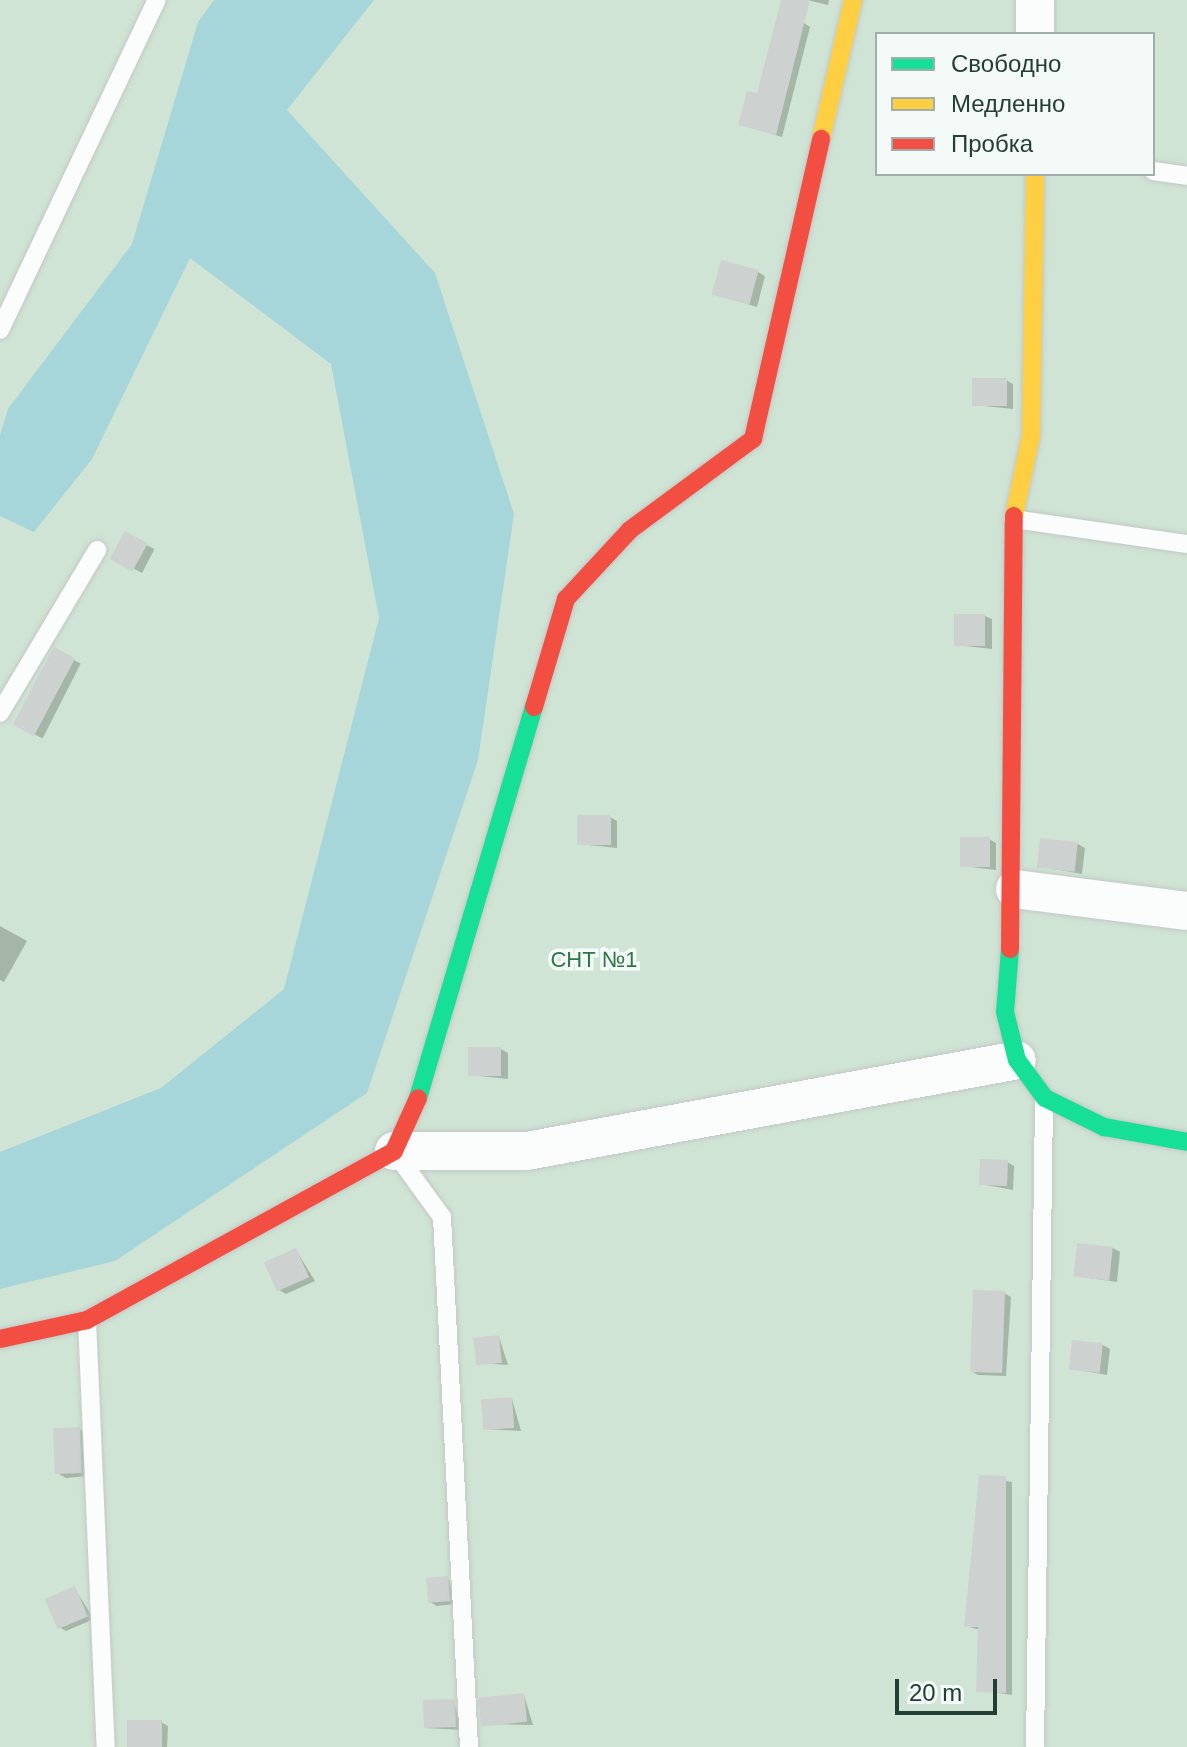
<!DOCTYPE html>
<meta charset="utf-8">
<style>
body{margin:0}
#map{position:relative;width:1187px;height:1747px;overflow:hidden;background:#e6ebe8;font-family:Arial,sans-serif}
div>[style]{position:absolute}
.green>*{inset:0;background:#cfe4d4}
.water>*{inset:0;background:#a6d6d9}
.shadow>*{inset:0;background:#0003;transform-origin:0 0}
.building>*{inset:0;background:#cdd2d0;transform-origin:0 0}
.roads{filter:drop-shadow(0 0 2px #c3c8c5) drop-shadow(0 0 2px #c3c8c5)}
.lane>*{height:18px;margin:-9px;padding:0 9px;transform-origin:9px;border-radius:9px;background:#fbfcfc}
.street>*{height:38px;margin:-19px;padding:0 19px;transform-origin:19px;border-radius:19px;background:#fbfcfc}
.fast>*{height:18px;margin:-9px;padding:0 9px;transform-origin:9px;border-radius:9px;background:#16e098}
.slow>*{height:18px;margin:-9px;padding:0 9px;transform-origin:9px;border-radius:9px;background:#ffcf43}
.jam>*{height:18px;margin:-9px;padding:0 9px;transform-origin:9px;border-radius:9px;background:#f24e42}
span{translate:-50% -50%;white-space:nowrap;text-align:center;line-height:1.15;-webkit-text-stroke:7px #f4faf7;paint-order:stroke}
.park-label{font-size:22px;color:#2c7744}
.legend{position:absolute;left:875px;top:32px;width:280px;height:144px;box-sizing:border-box;background:#f4faf7;border:2px solid #a0afa9;margin:0;padding:10px 14px;list-style:none;font-size:24px;color:#233f35}
.legend li{display:flex;align-items:center;gap:16px;height:40px}
.legend b{width:40px;border:2px solid #a0afa9}
.scale{position:absolute;left:895px;top:1679px;width:102px;height:36px;box-sizing:border-box;border:4px solid #233f35;border-top:0;padding-left:10px;font-size:24px;line-height:28px;white-space:nowrap;color:#233f35;-webkit-text-stroke:6px #f4faf7;paint-order:stroke}
</style>
<div id="map">
<div class="green">
<i style="clip-path:polygon(evenodd,0 0,1187px 0,1187px 1747px,0 1747px,0 0,877px 34px,1153px 34px,1153px 174px,877px 174px,877px 34px)"></i>
</div>
<div class="water">
<i style="clip-path:polygon(214px 0,374px 0,287px 110px,435px 273px,514px 514px,478px 760px,367px 1093px,115px 1261px,0 1289px,0 1152px,161px 1088px,284px 989px,379px 618px,331px 364px,190px 258px,92px 459px,34px 532px,0 516px,0 435px,8px 409px,132px 244px,198px 22px)"></i>
</div>
<div class="shadow">
<i style="clip-path:polygon(807px 0,829px 0,828px 5px)"></i>
<i style="clip-path:polygon(804px 23px,810px 27px,782px 137px,740px 124px)"></i>
<i style="clip-path:polygon(758px 272px,765px 276px,757px 307px,714px 294px)"></i>
<i style="clip-path:polygon(1006px 380px,1013px 384px,1013px 409px,974px 405px)"></i>
<i style="left:125px;top:534px;width:33px;height:27px;rotate:27deg"></i>
<i style="clip-path:polygon(985px 616px,992px 619px,992px 649px,956px 645px)"></i>
<i style="left:54px;top:650px;width:30px;height:84px;rotate:27deg"></i>
<i style="clip-path:polygon(610px 817px,617px 821px,617px 848px,579px 844px)"></i>
<i style="clip-path:polygon(989px 839px,996px 843px,996px 870px,962px 866px)"></i>
<i style="clip-path:polygon(1078px 844px,1085px 848px,1082px 874px,1042px 867px)"></i>
<i style="clip-path:polygon(0 926px,27px 941px,4px 982px,0 980px)"></i>
<i style="clip-path:polygon(501px 1049px,508px 1053px,508px 1079px,470px 1075px)"></i>
<i style="clip-path:polygon(1007px 1162px,1014px 1166px,1013px 1190px,980px 1184px)"></i>
<i style="clip-path:polygon(1113px 1248px,1120px 1252px,1117px 1282px,1076px 1276px)"></i>
<i style="clip-path:polygon(296px 1250px,315px 1281px,286px 1294px,279px 1290px)"></i>
<i style="clip-path:polygon(1004px 1293px,1011px 1297px,1006px 1376px,978px 1375px,971px 1371px)"></i>
<i style="clip-path:polygon(499px 1337px,508px 1365px,477px 1363px)"></i>
<i style="clip-path:polygon(1103px 1345px,1110px 1349px,1107px 1375px,1072px 1369px)"></i>
<i style="clip-path:polygon(512px 1399px,521px 1431px,485px 1429px)"></i>
<i style="clip-path:polygon(79px 1429px,86px 1433px,88px 1476px,66px 1478px,59px 1474px)"></i>
<i style="clip-path:polygon(980px 1477px,1012px 1482px,1012px 1695px,978px 1690px,980px 1630px,966px 1626px)"></i>
<i style="clip-path:polygon(448px 1578px,456px 1604px,437px 1606px,430px 1602px)"></i>
<i style="clip-path:polygon(75px 1589px,94px 1619px,66px 1631px,59px 1627px)"></i>
<i style="clip-path:polygon(524px 1695px,533px 1725px,482px 1724px)"></i>
<i style="clip-path:polygon(454px 1701px,462px 1730px,426px 1728px)"></i>
<i style="clip-path:polygon(161px 1722px,168px 1726px,167px 1747px,128px 1747px)"></i>
</div>
<div class="building">
<i style="clip-path:polygon(781px 0,810px 0,776px 135px,738px 125px,747px 91px,757px 93px)"></i>
<i style="left:721px;top:260px;width:39px;height:36px;rotate:15deg"></i>
<i style="left:972px;top:378px;width:35px;height:28px"></i>
<i style="left:125px;top:531px;width:26px;height:32px;rotate:29deg"></i>
<i style="left:954px;top:614px;width:31px;height:32px"></i>
<i style="left:54px;top:647px;width:24px;height:88px;rotate:28deg"></i>
<i style="left:577px;top:815px;width:34px;height:30px"></i>
<i style="left:960px;top:837px;width:30px;height:30px"></i>
<i style="left:1040px;top:838px;width:38px;height:30px;rotate:6deg"></i>
<i style="left:468px;top:1047px;width:33px;height:29px"></i>
<i style="left:980px;top:1159px;width:28px;height:26px;rotate:2deg"></i>
<i style="left:1077px;top:1243px;width:36px;height:34px;rotate:6deg"></i>
<i style="left:296px;top:1248px;width:32px;height:35px;rotate:66deg"></i>
<i style="left:973px;top:1290px;width:32px;height:82px;rotate:2deg"></i>
<i style="left:499px;top:1335px;width:28px;height:26px;rotate:84deg"></i>
<i style="left:1072px;top:1340px;width:31px;height:30px;rotate:6deg"></i>
<i style="left:512px;top:1397px;width:31px;height:31px;rotate:86deg"></i>
<i style="left:80px;top:1427px;width:46px;height:27px;rotate:88deg"></i>
<i style="clip-path:polygon(979px 1475px,1006px 1476px,1006px 1693px,976px 1692px,978px 1627px,964px 1627px)"></i>
<i style="left:448px;top:1576px;width:25px;height:22px;rotate:85deg"></i>
<i style="left:75px;top:1586px;width:33px;height:33px;rotate:67deg"></i>
<i style="left:524px;top:1693px;width:29px;height:46px;rotate:84deg"></i>
<i style="left:455px;top:1699px;width:28px;height:32px;rotate:88deg"></i>
<i style="left:127px;top:1720px;width:35px;height:27px"></i>
</div>
<div class="roads">
<div class="lane">
<i style="left:1153px;top:171px;width:34px;rotate:8deg"></i>
<i style="left:0;top:330px;width:365px;rotate:-64.6deg"></i>
<i style="left:1013px;top:519px;width:176px;rotate:8.2deg"></i>
<i style="left:0;top:713px;width:190px;rotate:-59.2deg"></i>
<i style="left:394px;top:1151px;width:82px;rotate:54deg"></i>
<i style="left:442px;top:1217px;width:531px;rotate:87.08deg"></i>
<i style="left:87px;top:1320px;width:427px;rotate:87.5deg"></i>
<i style="left:1035px;top:1747px;width:646px;rotate:-89.2deg"></i>
</div>
<div class="street">
<i style="left:1035px;top:0;width:34px;rotate:90deg"></i>
<i style="left:1015px;top:889px;width:173px;rotate:7.3deg"></i>
<i style="left:394px;top:1151px;width:133px"></i>
<i style="left:527px;top:1151px;width:498px;rotate:-10.5deg"></i>
</div>
<div class="fast">
<i style="left:1010px;top:949px;width:63px;rotate:94.5deg"></i>
<i style="left:1005px;top:1012px;width:49px;rotate:76deg"></i>
<i style="left:1017px;top:1060px;width:47px;rotate:53.6deg"></i>
<i style="left:1045px;top:1098px;width:66px;rotate:26.2deg"></i>
<i style="left:1104px;top:1127px;width:84px;rotate:10.2deg"></i>
<i style="left:418px;top:1098px;width:408px;rotate:-73.5deg"></i>
</div>
<div class="slow">
<i style="left:821px;top:139px;width:143px;rotate:-77deg"></i>
<i style="left:1014px;top:516px;width:83px;rotate:-78.1deg"></i>
<i style="left:1031px;top:435px;width:261px;rotate:-89.1deg"></i>
</div>
<div class="jam">
<i style="left:534px;top:707px;width:113px;rotate:-73.5deg"></i>
<i style="left:566px;top:599px;width:94px;rotate:-47.2deg"></i>
<i style="left:630px;top:530px;width:153px;rotate:-36.5deg"></i>
<i style="left:753px;top:439px;width:308px;rotate:-77.2deg"></i>
<i style="left:1010px;top:949px;width:433px;rotate:-89.5deg"></i>
<i style="left:0;top:1339px;width:89px;rotate:-12.3deg"></i>
<i style="left:87px;top:1320px;width:350px;rotate:-28.8deg"></i>
<i style="left:394px;top:1151px;width:58px;rotate:-65.6deg"></i>
</div>
</div>
<div class="park-label">
<span style="left:594px;top:960px">СНТ №1</span>
</div>
<ul class="legend">
<li><b style="height:10px;background:#16e098"></b>Свободно</li>
<li><b style="height:10px;background:#ffcf43"></b>Медленно</li>
<li><b style="height:10px;background:#f24e42"></b>Пробка</li>
</ul>
<div class="scale">20 m</div>
</div>
